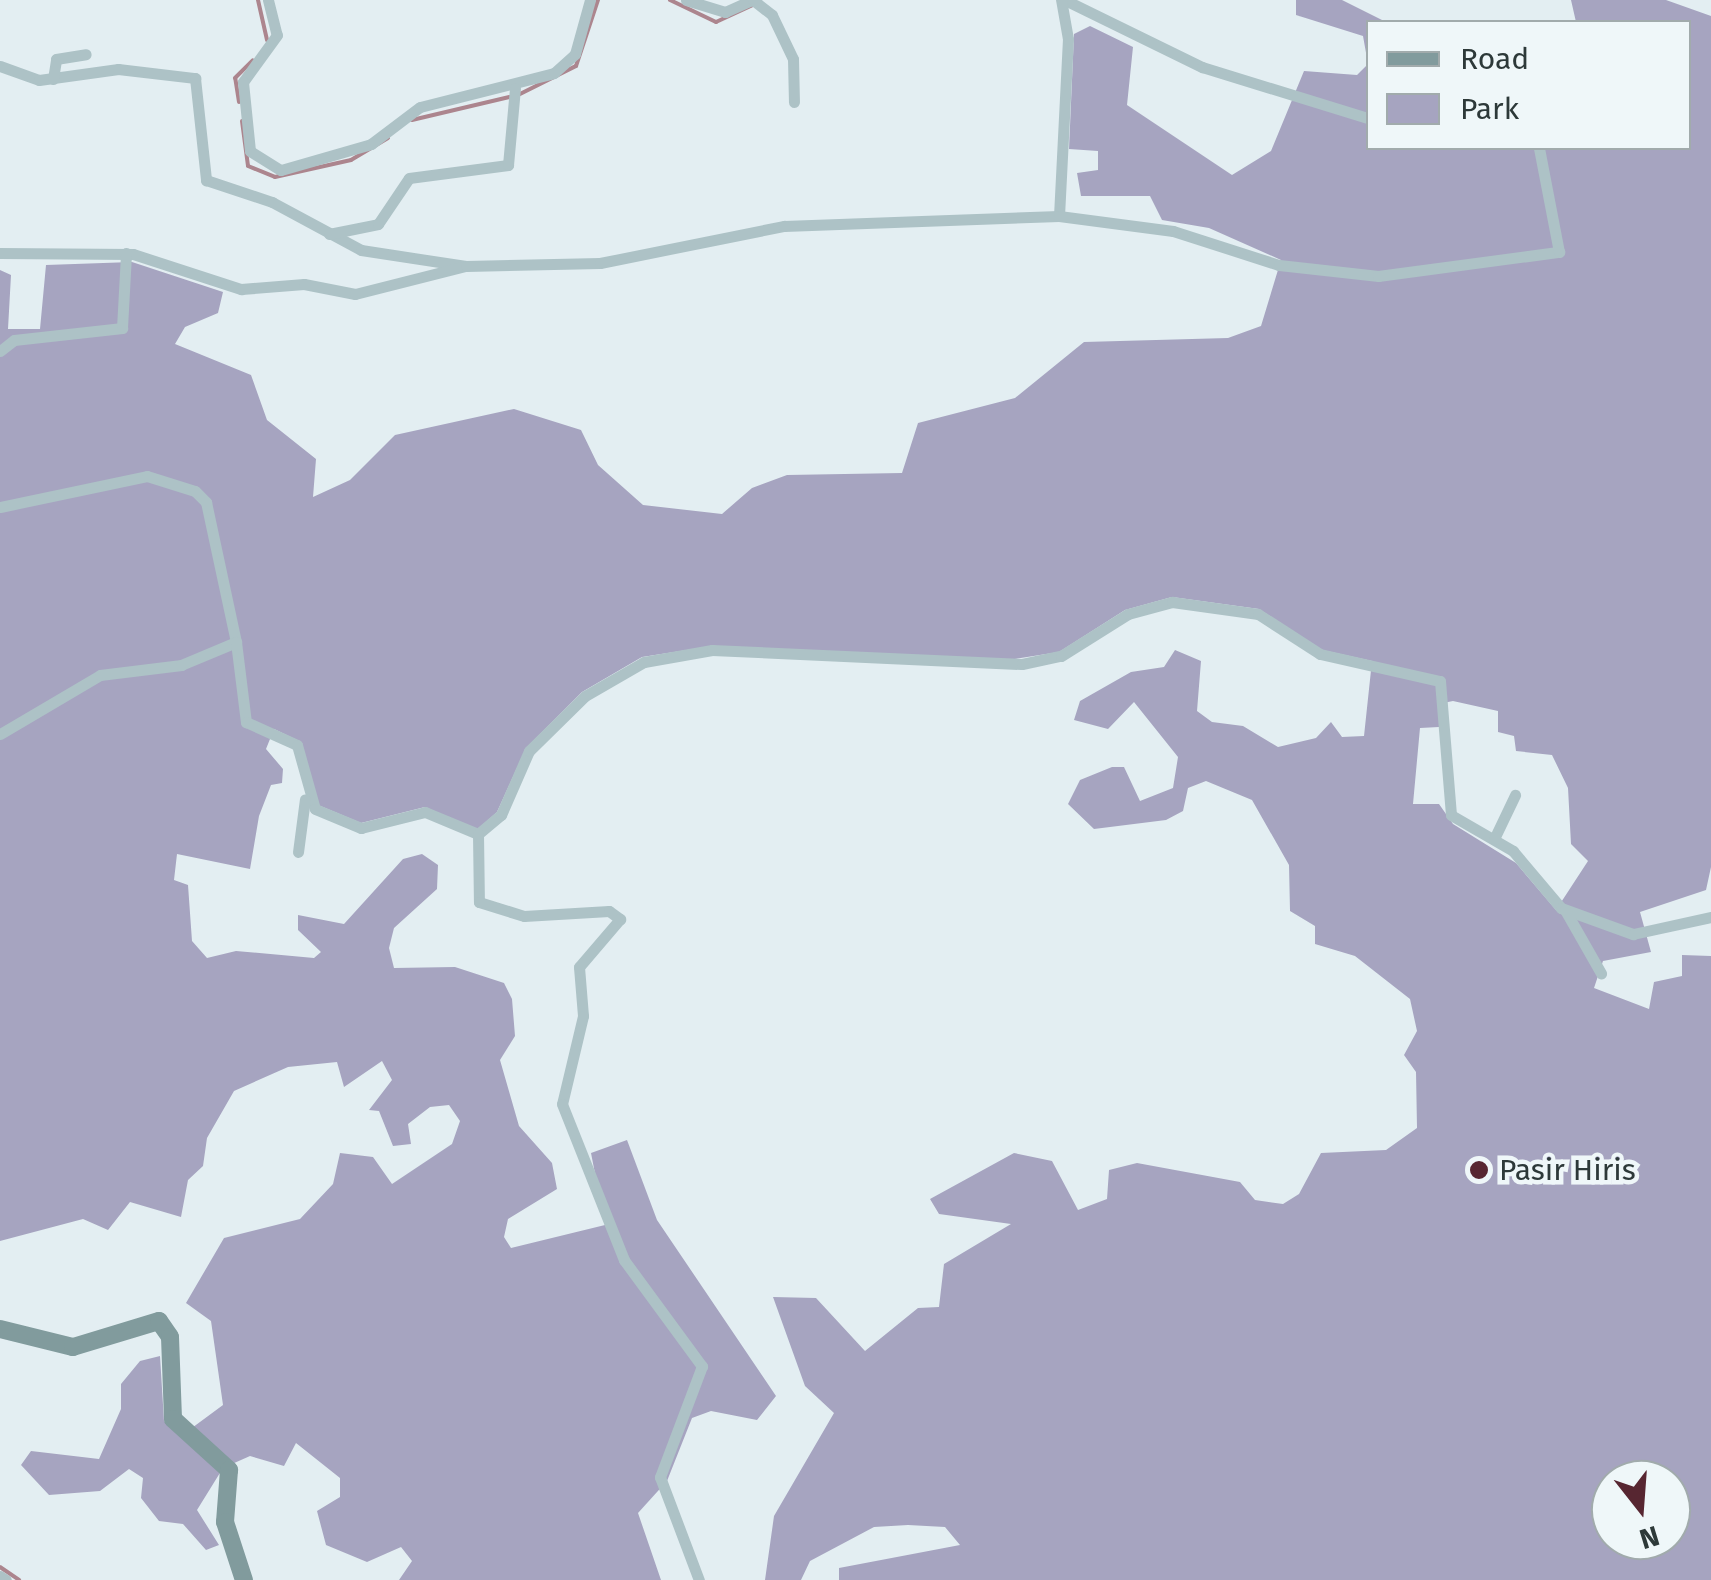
<!DOCTYPE html>
<style>
body{margin:0}
#map{position:relative;width:1711px;height:1580px;overflow:hidden;background:#e3eef2;font-family:"Fira Sans",sans-serif}
div>[style]{position:absolute}
.green>*{inset:0;background:#a6a4c0}
.stream>*{height:4px;margin:-2px;padding:0 2px;transform-origin:2px;border-radius:2px;background:#ac858e}
.street>*{height:11px;margin:-5.5px;padding:0 5.5px;transform-origin:5.5px;border-radius:5.5px;background:#adc2c6}
.secondary>*{height:18px;margin:-9px;padding:0 9px;transform-origin:9px;border-radius:9px;background:#819b9d}
.dots>*{width:28px;height:28px;translate:-50% -50%;box-sizing:border-box;border:5px solid #eff7f9;border-radius:50%}
span{translate:-50% -50%;white-space:nowrap;text-align:center;line-height:1.15;-webkit-text-stroke:9px #eff7f9;paint-order:stroke}
.poi-label{font-size:30px;color:#2d3939}
.left{translate:0 -50%;text-align:left}
.legend{position:absolute;left:1366px;top:20px;width:325px;height:130px;box-sizing:border-box;background:#eff7f9;border:2px solid #a1abac;margin:0;padding:12px 18px;list-style:none;font-size:30px;color:#2d3939}
.legend li{display:flex;align-items:center;gap:20px;height:50px}
.legend b{width:50px;border:2px solid #a1abac}
.north{position:absolute;left:1591px;top:1460px;width:100px;height:100px;box-sizing:border-box;background:#eff7f9;border:2px solid #a1abac;border-radius:50%;rotate:163deg;font-size:28px;font-weight:700;line-height:40px;text-align:center;color:#2d3939}
.north::after{content:'';display:block;margin:auto;width:35px;height:45px;background:#572631;clip-path:polygon(50% 0,100% 100%,50% 72%,0 100%)}
</style>
<div id="map">
<div class="green">
<i style="clip-path:polygon(evenodd,1296px 0,1342px 0,1386px 22px,1368px 22px,1368px 148px,1688px 148px,1688px 22px,1576px 22px,1571px 0,1666px 0,1711px 16px,1711px 867px,1706px 890px,1640px 912px,1651px 952px,1603px 961px,1594px 988px,1649px 1009px,1654px 982px,1682px 976px,1682px 955px,1711px 956px,1711px 1580px,839px 1580px,839px 1568px,960px 1545px,945px 1527px,908px 1525px,874px 1527px,810px 1561px,801px 1580px,765px 1580px,774px 1516px,834px 1413px,805px 1386px,773px 1297px,816px 1298px,865px 1351px,918px 1308px,939px 1307px,944px 1264px,1011px 1224px,939px 1214px,930px 1199px,1014px 1153px,1052px 1161px,1078px 1210px,1107px 1199px,1109px 1170px,1137px 1163px,1240px 1182px,1255px 1200px,1283px 1204px,1299px 1194px,1321px 1153px,1386px 1150px,1417px 1128px,1416px 1072px,1404px 1055px,1417px 1031px,1410px 999px,1355px 956px,1315px 944px,1315px 926px,1290px 911px,1289px 865px,1252px 800px,1206px 781px,1188px 788px,1183px 811px,1166px 820px,1094px 829px,1068px 804px,1080px 780px,1112px 767px,1124px 767px,1140px 801px,1173px 788px,1178px 757px,1134px 702px,1108px 729px,1074px 720px,1080px 701px,1131px 672px,1164px 667px,1175px 650px,1201px 661px,1197px 711px,1212px 722px,1243px 726px,1278px 747px,1316px 738px,1331px 722px,1342px 737px,1364px 736px,1372px 661px,1322px 650px,1259px 609px,1172px 597px,1125px 610px,1059px 652px,1002px 661px,713px 646px,642px 657px,582px 692px,526px 748px,497px 812px,477px 830px,425px 807px,361px 823px,318px 805px,301px 742px,274px 729px,266px 749px,283px 769px,282px 783px,271px 785px,259px 816px,250px 869px,177px 854px,174px 880px,188px 885px,192px 941px,207px 958px,236px 951px,314px 958px,321px 952px,298px 930px,298px 915px,344px 924px,403px 859px,422px 854px,438px 865px,437px 889px,394px 928px,389px 948px,394px 968px,455px 967px,504px 983px,512px 999px,515px 1036px,500px 1060px,519px 1126px,552px 1163px,557px 1189px,508px 1219px,504px 1237px,511px 1248px,605px 1225px,591px 1153px,627px 1140px,657px 1220px,776px 1396px,757px 1420px,711px 1411px,692px 1418px,667px 1481px,638px 1513px,661px 1580px,399px 1580px,412px 1561px,401px 1547px,367px 1562px,326px 1545px,317px 1511px,340px 1497px,340px 1478px,296px 1443px,284px 1466px,250px 1456px,223px 1468px,197px 1510px,219px 1545px,206px 1550px,183px 1524px,159px 1521px,141px 1498px,143px 1478px,129px 1469px,100px 1491px,49px 1495px,21px 1465px,31px 1451px,99px 1459px,121px 1409px,121px 1384px,140px 1361px,160px 1356px,164px 1421px,181px 1436px,223px 1405px,211px 1321px,186px 1303px,224px 1238px,300px 1219px,333px 1184px,340px 1153px,373px 1157px,392px 1184px,452px 1144px,460px 1121px,449px 1105px,430px 1107px,408px 1124px,411px 1144px,393px 1146px,379px 1111px,369px 1110px,392px 1080px,382px 1061px,344px 1087px,337px 1062px,288px 1067px,234px 1091px,207px 1138px,203px 1166px,188px 1180px,181px 1217px,130px 1202px,108px 1230px,83px 1219px,0 1241px,0 270px,11px 275px,8px 329px,40px 329px,46px 265px,132px 262px,223px 292px,218px 313px,185px 327px,175px 344px,251px 375px,267px 420px,316px 459px,313px 497px,350px 480px,395px 435px,514px 409px,581px 430px,598px 465px,643px 505px,722px 514px,752px 488px,787px 475px,902px 473px,918px 423px,1015px 398px,1084px 342px,1228px 338px,1261px 326px,1281px 260px,1209px 228px,1162px 220px,1150px 196px,1081px 196px,1077px 173px,1098px 170px,1098px 151px,1069px 149px,1074px 34px,1090px 26px,1133px 47px,1127px 105px,1232px 175px,1271px 151px,1304px 71px,1357px 75px,1368px 64px,1363px 36px,1296px 15px,1296px 0,1453px 701px,1498px 711px,1498px 732px,1514px 736px,1516px 751px,1552px 755px,1568px 788px,1571px 844px,1588px 861px,1556px 910px,1516px 863px,1453px 824px,1439px 804px,1413px 804px,1420px 728px,1439px 727px,1443px 703px,1453px 701px,1296px 0,1611px 1480px,1671px 1480px,1671px 1540px,1611px 1540px,1611px 1480px)"></i>
</div>
<div class="stream">
<i style="left:258px;top:0;width:41px;rotate:77.3deg"></i>
<i style="left:670px;top:0;width:51px;rotate:25.6deg"></i>
<i style="left:716px;top:22px;width:43px;rotate:-24.8deg"></i>
<i style="left:518px;top:95px;width:65px;rotate:-26.6deg"></i>
<i style="left:576px;top:66px;width:70px;rotate:-71.6deg"></i>
<i style="left:239px;top:102px;width:24px;rotate:-99deg"></i>
<i style="left:235px;top:78px;width:25px;rotate:-45deg"></i>
<i style="left:412px;top:120px;width:100px;rotate:-13.3deg"></i>
<i style="left:242px;top:121px;width:45px;rotate:82.4deg"></i>
<i style="left:248px;top:166px;width:29px;rotate:22deg"></i>
<i style="left:275px;top:177px;width:78px;rotate:-12.6deg"></i>
<i style="left:351px;top:160px;width:43px;rotate:-30.7deg"></i>
<i style="left:0;top:1567px;width:23px;rotate:34deg"></i>
</div>
<div class="street">
<i style="left:268px;top:0;width:36px;rotate:76deg"></i>
<i style="left:277px;top:35px;width:58px;rotate:125.9deg"></i>
<i style="left:243px;top:82px;width:69px;rotate:84.2deg"></i>
<i style="left:250px;top:151px;width:36px;rotate:32deg"></i>
<i style="left:281px;top:170px;width:94px;rotate:-16.1deg"></i>
<i style="left:371px;top:144px;width:61px;rotate:-37.1deg"></i>
<i style="left:420px;top:107px;width:138px;rotate:-14.2deg"></i>
<i style="left:554px;top:73px;width:28px;rotate:-42deg"></i>
<i style="left:575px;top:54px;width:56px;rotate:-74.5deg"></i>
<i style="left:686px;top:0;width:41px;rotate:17.1deg"></i>
<i style="left:725px;top:12px;width:30px;rotate:-24deg"></i>
<i style="left:753px;top:0;width:24px;rotate:38deg"></i>
<i style="left:772px;top:15px;width:49px;rotate:64.5deg"></i>
<i style="left:793px;top:59px;width:43px;rotate:88.7deg"></i>
<i style="left:1065px;top:0;width:153px;rotate:26.1deg"></i>
<i style="left:1202px;top:67px;width:174px;rotate:17.1deg"></i>
<i style="left:0;top:66px;width:41px;rotate:19.7deg"></i>
<i style="left:39px;top:80px;width:80px;rotate:-7.9deg"></i>
<i style="left:118px;top:69px;width:78px;rotate:6.7deg"></i>
<i style="left:195px;top:78px;width:103px;rotate:83.8deg"></i>
<i style="left:206px;top:180px;width:70px;rotate:18.4deg"></i>
<i style="left:272px;top:202px;width:101px;rotate:28.3deg"></i>
<i style="left:361px;top:250px;width:106px;rotate:8.7deg"></i>
<i style="left:53px;top:79px;width:20px;rotate:-81deg"></i>
<i style="left:56px;top:59px;width:30px;rotate:-9deg"></i>
<i style="left:1059px;top:216px;width:177px;rotate:-87.1deg"></i>
<i style="left:1068px;top:39px;width:40px;rotate:-100deg"></i>
<i style="left:329px;top:234px;width:50px;rotate:-11.5deg"></i>
<i style="left:378px;top:224px;width:55px;rotate:-56deg"></i>
<i style="left:409px;top:178px;width:100px;rotate:-7.5deg"></i>
<i style="left:508px;top:165px;width:77px;rotate:-84.8deg"></i>
<i style="left:0;top:253px;width:133px;rotate:0.4deg"></i>
<i style="left:133px;top:254px;width:114px;rotate:18deg"></i>
<i style="left:241px;top:289px;width:63px;rotate:-4.5deg"></i>
<i style="left:304px;top:284px;width:52px;rotate:11.1deg"></i>
<i style="left:355px;top:294px;width:114px;rotate:-14.2deg"></i>
<i style="left:466px;top:266px;width:134px;rotate:-1.3deg"></i>
<i style="left:600px;top:263px;width:188px;rotate:-11.4deg"></i>
<i style="left:784px;top:226px;width:275px;rotate:-2.1deg"></i>
<i style="left:1059px;top:216px;width:115px;rotate:7.5deg"></i>
<i style="left:1173px;top:231px;width:111px;rotate:17.8deg"></i>
<i style="left:1279px;top:265px;width:100px;rotate:6.3deg"></i>
<i style="left:1378px;top:276px;width:183px;rotate:-7.6deg"></i>
<i style="left:1559px;top:252px;width:106px;rotate:-100.9deg"></i>
<i style="left:0;top:351px;width:18px;rotate:-38deg"></i>
<i style="left:14px;top:340px;width:109px;rotate:-6.3deg"></i>
<i style="left:122px;top:328px;width:75px;rotate:-86.9deg"></i>
<i style="left:0;top:507px;width:150px;rotate:-11.9deg"></i>
<i style="left:147px;top:476px;width:50px;rotate:17.4deg"></i>
<i style="left:195px;top:491px;width:16px;rotate:45deg"></i>
<i style="left:206px;top:502px;width:143px;rotate:77.9deg"></i>
<i style="left:0;top:734px;width:116px;rotate:-30.5deg"></i>
<i style="left:100px;top:675px;width:82px;rotate:-7deg"></i>
<i style="left:181px;top:665px;width:60px;rotate:-22.7deg"></i>
<i style="left:236px;top:642px;width:81px;rotate:82.9deg"></i>
<i style="left:246px;top:722px;width:56px;rotate:24.3deg"></i>
<i style="left:297px;top:745px;width:66px;rotate:74.3deg"></i>
<i style="left:315px;top:809px;width:50px;rotate:22.4deg"></i>
<i style="left:361px;top:828px;width:66px;rotate:-14deg"></i>
<i style="left:425px;top:812px;width:57px;rotate:22.5deg"></i>
<i style="left:478px;top:834px;width:30px;rotate:-40deg"></i>
<i style="left:501px;top:815px;width:70px;rotate:-66.4deg"></i>
<i style="left:529px;top:751px;width:78px;rotate:-44.5deg"></i>
<i style="left:585px;top:696px;width:68px;rotate:-30deg"></i>
<i style="left:644px;top:662px;width:69px;rotate:-10deg"></i>
<i style="left:712px;top:650px;width:310px;rotate:2.6deg"></i>
<i style="left:1022px;top:664px;width:40px;rotate:-12deg"></i>
<i style="left:1061px;top:656px;width:79px;rotate:-32.1deg"></i>
<i style="left:1128px;top:614px;width:46px;rotate:-15.3deg"></i>
<i style="left:1172px;top:602px;width:87px;rotate:7.9deg"></i>
<i style="left:1258px;top:614px;width:74px;rotate:32.8deg"></i>
<i style="left:1320px;top:654px;width:123px;rotate:12.7deg"></i>
<i style="left:1440px;top:681px;width:134px;rotate:85.3deg"></i>
<i style="left:1451px;top:815px;width:72px;rotate:30.1deg"></i>
<i style="left:1513px;top:851px;width:75px;rotate:49.9deg"></i>
<i style="left:1561px;top:908px;width:77px;rotate:19.9deg"></i>
<i style="left:1633px;top:934px;width:80px;rotate:-12.3deg"></i>
<i style="left:478px;top:834px;width:68px;rotate:89.2deg"></i>
<i style="left:479px;top:902px;width:47px;rotate:17.3deg"></i>
<i style="left:524px;top:916px;width:85px;rotate:-3.4deg"></i>
<i style="left:609px;top:911px;width:14px;rotate:36deg"></i>
<i style="left:620px;top:919px;width:63px;rotate:130.5deg"></i>
<i style="left:579px;top:967px;width:49px;rotate:85.3deg"></i>
<i style="left:583px;top:1016px;width:90px;rotate:103.4deg"></i>
<i style="left:562px;top:1104px;width:168px;rotate:68.3deg"></i>
<i style="left:624px;top:1260px;width:132px;rotate:53.7deg"></i>
<i style="left:702px;top:1366px;width:119px;rotate:110.7deg"></i>
<i style="left:660px;top:1477px;width:110px;rotate:69.3deg"></i>
<i style="left:1494px;top:839px;width:49px;rotate:-64.5deg"></i>
<i style="left:298px;top:852px;width:53px;rotate:-82.5deg"></i>
<i style="left:1565px;top:910px;width:73px;rotate:60.3deg"></i>
<i style="left:0;top:1576px;width:7px;rotate:34deg"></i>
</div>
<div class="secondary">
<i style="left:0;top:1329px;width:75px;rotate:13.9deg"></i>
<i style="left:73px;top:1347px;width:90px;rotate:-16.8deg"></i>
<i style="left:159px;top:1321px;width:19px;rotate:55deg"></i>
<i style="left:170px;top:1337px;width:82px;rotate:87.9deg"></i>
<i style="left:173px;top:1419px;width:76px;rotate:42.3deg"></i>
<i style="left:229px;top:1470px;width:52px;rotate:94.4deg"></i>
<i style="left:225px;top:1522px;width:61px;rotate:71.9deg"></i>
</div>
<div class="dots">
<i style="left:1479px;top:1170px;background:#572631"></i>
</div>
<div class="poi-label">
<span class="left" style="left:1499px;top:1170px">Pasir Hiris</span>
</div>
<ul class="legend">
<li><b style="height:12px;background:#819b9d"></b>Road</li>
<li><b style="height:28px;background:#a6a4c0"></b>Park</li>
</ul>
<div class="north">N</div>
</div>
